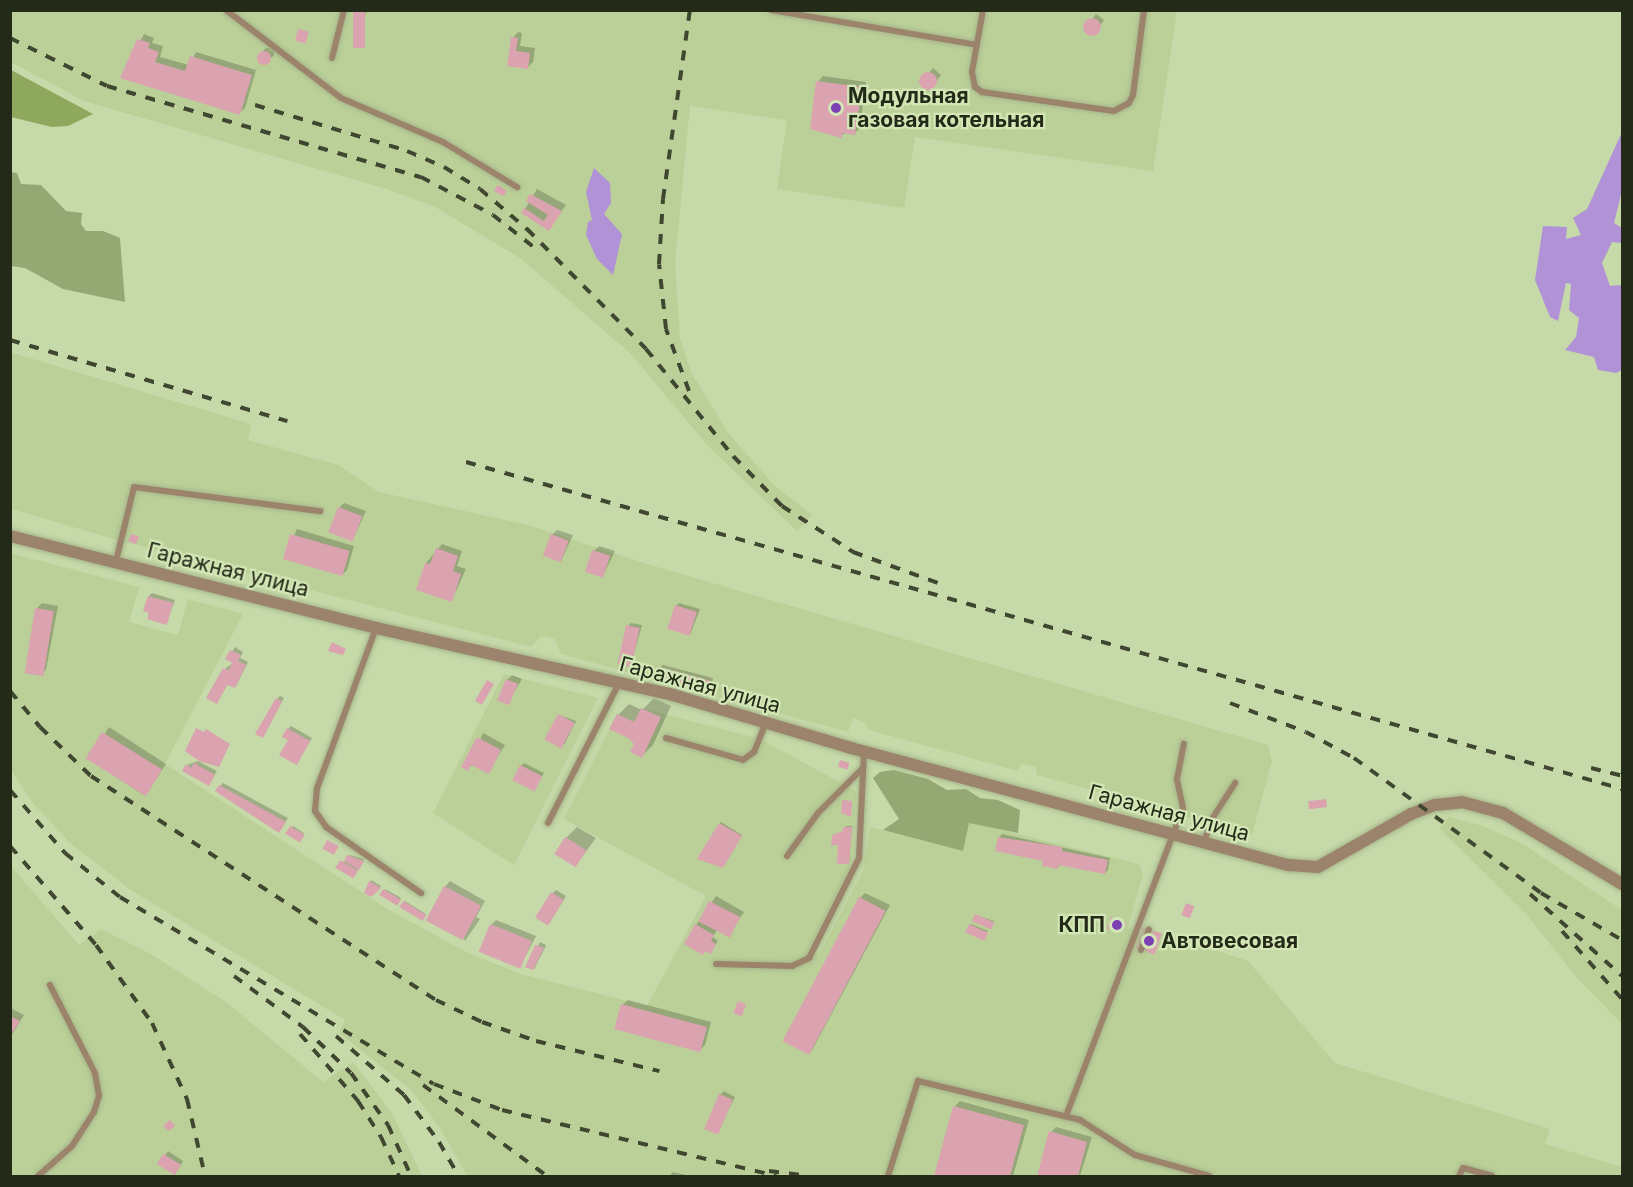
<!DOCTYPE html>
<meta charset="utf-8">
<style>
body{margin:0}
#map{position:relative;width:1633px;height:1187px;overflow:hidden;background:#c6d9a8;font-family:Inter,sans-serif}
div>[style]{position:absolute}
.built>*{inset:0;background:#bbd098}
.green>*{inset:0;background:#95a874}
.forest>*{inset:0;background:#8ea85e}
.water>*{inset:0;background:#b192d7}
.shadow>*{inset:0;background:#0003;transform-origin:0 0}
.building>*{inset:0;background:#daa3af;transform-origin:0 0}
.round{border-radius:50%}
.roads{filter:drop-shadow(0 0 2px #a6b68b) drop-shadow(0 0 2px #a6b68b)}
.service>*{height:6px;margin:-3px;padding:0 3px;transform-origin:3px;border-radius:3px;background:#9c836b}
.minor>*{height:12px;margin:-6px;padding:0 6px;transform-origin:6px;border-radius:6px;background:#9c836b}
.rail>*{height:4px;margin-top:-2px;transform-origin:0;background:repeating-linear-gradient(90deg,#3f4730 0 10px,transparent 0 20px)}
.dots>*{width:16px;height:16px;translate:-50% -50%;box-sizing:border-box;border:3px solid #d3e6b5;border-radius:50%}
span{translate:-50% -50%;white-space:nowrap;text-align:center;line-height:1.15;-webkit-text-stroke:4.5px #d3e6b5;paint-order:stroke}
.poi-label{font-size:21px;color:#242a18;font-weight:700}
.left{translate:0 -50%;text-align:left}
.right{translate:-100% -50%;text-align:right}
.street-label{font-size:21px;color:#242a18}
.frame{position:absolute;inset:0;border:12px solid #242a18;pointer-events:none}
</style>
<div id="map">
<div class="built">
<i style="clip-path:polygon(10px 11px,1177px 11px,1153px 171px,915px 137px,904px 208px,777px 189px,787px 120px,690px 106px,675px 263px,680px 339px,691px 372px,729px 434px,776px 487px,812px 515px,797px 531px,709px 447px,630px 353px,520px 258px,437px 208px,390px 190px,84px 101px,11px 62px)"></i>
<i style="clip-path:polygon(10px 352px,251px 424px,248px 440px,338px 465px,379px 492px,528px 525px,647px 564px,1268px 745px,1272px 761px,1252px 835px,1037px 775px,1036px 767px,1021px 764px,1018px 771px,869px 730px,865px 722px,853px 718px,848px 732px,561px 654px,555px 639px,541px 636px,531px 647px,121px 541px,11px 509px)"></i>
<i style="clip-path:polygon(10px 553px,139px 587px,129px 622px,178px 635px,188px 599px,243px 614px,165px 764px,389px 910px,470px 954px,521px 974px,647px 1006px,706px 896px,564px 819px,617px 714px,634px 722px,641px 708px,760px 739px,856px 791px,852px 864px,808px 950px,818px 956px,863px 871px,870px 827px,963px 851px,969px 822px,1139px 864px,1143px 874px,1128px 927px,1141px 933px,1143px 927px,1248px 961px,1335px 1063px,1550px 1129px,1545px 1144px,1622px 1167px,1622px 1176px,467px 1176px,440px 1128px,411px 1090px,339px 1033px,345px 1020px,129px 889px,69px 842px,33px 803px,11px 770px)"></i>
<i style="clip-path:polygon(504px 674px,598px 698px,514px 865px,433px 813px)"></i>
<i style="clip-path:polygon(1449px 817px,1483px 826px,1521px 843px,1622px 910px,1622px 1024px,1575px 976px,1528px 916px,1440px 829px)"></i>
<i style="clip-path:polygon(10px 865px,79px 945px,101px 929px,149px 953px,226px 1002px,323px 1082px,353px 1062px,392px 1113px,422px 1176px,11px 1176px)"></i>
</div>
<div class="green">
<i style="clip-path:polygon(10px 172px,17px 173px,21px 184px,41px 185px,66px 211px,82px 213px,81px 224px,86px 231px,103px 231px,120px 238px,125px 302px,63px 289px,25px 268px,11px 266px)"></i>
<i style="clip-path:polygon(894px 770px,928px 779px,947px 790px,966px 789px,980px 798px,998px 800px,1020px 810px,1018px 833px,969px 823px,963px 851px,883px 830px,899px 819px,873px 778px,880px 772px)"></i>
</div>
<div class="forest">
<i style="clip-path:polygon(10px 70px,11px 70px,93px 114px,68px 126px,52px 127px,11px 117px)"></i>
</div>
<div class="water">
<i style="clip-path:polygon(1622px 132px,1622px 191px,1614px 223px,1622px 228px,1622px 243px,1612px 242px,1602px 263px,1610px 286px,1622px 285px,1622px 370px,1616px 373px,1598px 370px,1594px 357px,1565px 350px,1576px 337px,1579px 318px,1569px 310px,1571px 284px,1566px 283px,1558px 321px,1550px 317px,1535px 280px,1543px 226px,1567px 227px,1566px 239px,1581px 235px,1573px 218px,1587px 209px)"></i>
<i style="clip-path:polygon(594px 168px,610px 183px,611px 203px,604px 214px,622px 234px,613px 275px,597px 259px,586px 235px,588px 222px,592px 220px,586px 192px)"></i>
</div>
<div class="shadow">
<i style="clip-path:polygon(354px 10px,367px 10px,354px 49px)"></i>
<i style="left:1096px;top:14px;width:10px;height:18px;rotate:37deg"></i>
<i style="clip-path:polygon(518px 32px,522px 33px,520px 46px,535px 48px,533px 62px,528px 67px,509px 65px,513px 38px)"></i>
<i style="clip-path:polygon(144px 34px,154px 38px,152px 43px,163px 46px,160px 57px,189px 65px,196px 52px,256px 70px,245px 108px,239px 113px,122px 77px)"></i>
<i style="clip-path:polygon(266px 48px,274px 48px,274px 56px,261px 62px,260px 54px)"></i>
<i style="left:933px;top:68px;width:11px;height:18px;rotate:41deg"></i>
<i style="clip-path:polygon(823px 76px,866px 82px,860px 128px,855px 133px,846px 132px,841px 136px,818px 82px)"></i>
<i style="clip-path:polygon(537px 189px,566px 205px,548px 229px,525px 209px)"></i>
<i style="clip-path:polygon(344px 503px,366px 511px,353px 539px,339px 508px)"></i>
<i style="clip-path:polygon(297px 529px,354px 546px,347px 570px,342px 575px,284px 558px)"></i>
<i style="clip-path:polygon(557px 530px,573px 535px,561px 561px,552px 535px)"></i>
<i style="clip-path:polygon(442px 544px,462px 551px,457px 566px,466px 569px,452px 600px,426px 563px)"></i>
<i style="clip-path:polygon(599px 546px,615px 551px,603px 576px,594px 551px)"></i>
<i style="clip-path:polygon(152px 593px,175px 600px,166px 623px,149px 596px)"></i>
<i style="clip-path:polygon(42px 603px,58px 606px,46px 670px,41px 675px,37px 608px)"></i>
<i style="clip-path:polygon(679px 603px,700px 609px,690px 635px,676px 606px)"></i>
<i style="clip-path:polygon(631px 623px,642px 625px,631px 665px,628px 626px)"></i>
<i style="clip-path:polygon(235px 647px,243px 652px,240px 658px,248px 662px,237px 684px,234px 687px,228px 684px,217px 702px,225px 669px,234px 662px,227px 659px)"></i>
<i style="clip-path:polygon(663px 665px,713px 678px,711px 686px,708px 689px,660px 668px)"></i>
<i style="clip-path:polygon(512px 675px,522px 679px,508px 703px,507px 680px)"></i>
<i style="clip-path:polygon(280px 696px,284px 698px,263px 736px,277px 699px)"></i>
<i style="clip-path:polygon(654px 698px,671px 706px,653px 745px,642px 756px,618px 715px,629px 704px,642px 710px)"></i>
<i style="clip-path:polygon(559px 715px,576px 721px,564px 745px)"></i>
<i style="clip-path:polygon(291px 726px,312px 738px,297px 763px,288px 729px)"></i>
<i style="left:109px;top:727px;width:68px;height:38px;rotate:33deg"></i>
<i style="clip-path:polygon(483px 733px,505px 745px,488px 772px,473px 764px,468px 769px)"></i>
<i style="clip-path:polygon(198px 761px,217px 771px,208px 784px,187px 765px)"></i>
<i style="clip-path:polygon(524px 763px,544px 773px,534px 789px,521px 766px)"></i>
<i style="clip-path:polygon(223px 783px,288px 818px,282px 828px,220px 786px)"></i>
<i style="clip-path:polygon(721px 822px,742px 835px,724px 865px,710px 858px,707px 863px,699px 858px)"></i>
<i style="left:293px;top:826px;width:14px;height:9px;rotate:34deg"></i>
<i style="clip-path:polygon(846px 826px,852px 826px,849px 863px,844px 831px)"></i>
<i style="clip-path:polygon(577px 827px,596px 838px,576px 865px,566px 838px)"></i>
<i style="clip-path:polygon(1002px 834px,1110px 858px,1108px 870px,1105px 873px,1061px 864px,1057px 868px,999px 837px)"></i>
<i style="clip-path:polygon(350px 855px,364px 859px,354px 876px,341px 861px,345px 862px)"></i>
<i style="clip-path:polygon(371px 880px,381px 886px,377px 892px,366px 892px)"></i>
<i style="clip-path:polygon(450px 881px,485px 901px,476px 917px,480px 919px,465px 941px,445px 887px)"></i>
<i style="left:385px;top:889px;width:18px;height:7px;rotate:29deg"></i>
<i style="clip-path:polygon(556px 890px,566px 896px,549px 924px,553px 893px)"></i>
<i style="clip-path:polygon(865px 893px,890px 905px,810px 1054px,860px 898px)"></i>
<i style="clip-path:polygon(716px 896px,744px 912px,728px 936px,717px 930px,713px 937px,718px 941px,711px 952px,696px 925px)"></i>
<i style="clip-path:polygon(405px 901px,426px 914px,423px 919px,401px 907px)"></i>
<i style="clip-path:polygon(976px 915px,994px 921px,991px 926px)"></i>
<i style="clip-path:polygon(496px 920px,536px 936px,520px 967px,491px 925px)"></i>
<i style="left:971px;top:924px;width:18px;height:9px;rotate:22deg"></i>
<i style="left:540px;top:942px;width:7px;height:27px;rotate:27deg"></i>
<i style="clip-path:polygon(628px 1000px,711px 1022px,705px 1045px,700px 1050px,622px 1005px)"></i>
<i style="clip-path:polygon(10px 1008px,24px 1015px,10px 1038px)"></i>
<i style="clip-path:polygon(724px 1091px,735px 1097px,717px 1133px,720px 1095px)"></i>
<i style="clip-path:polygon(960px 1101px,1029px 1120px,1013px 1176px,935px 1176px,955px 1106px)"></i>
<i style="clip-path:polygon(1056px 1127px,1092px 1137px,1080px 1176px,1038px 1176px,1051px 1132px)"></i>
<i style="clip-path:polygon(168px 1151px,183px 1161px,178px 1170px,159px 1164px)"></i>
<i style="clip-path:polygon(673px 1172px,690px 1176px,669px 1176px)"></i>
</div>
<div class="building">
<i style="left:353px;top:10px;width:12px;height:38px"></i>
<i class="round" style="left:1083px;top:18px;width:18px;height:18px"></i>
<i style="left:298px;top:29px;width:11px;height:12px;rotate:15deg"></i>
<i style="clip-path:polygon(511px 37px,518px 38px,516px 51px,530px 53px,528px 69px,507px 66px)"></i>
<i style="clip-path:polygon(137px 39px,150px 43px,148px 48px,159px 52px,155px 62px,185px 71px,190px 56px,252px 75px,240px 115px,120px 78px)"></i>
<i class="round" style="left:257px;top:51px;width:14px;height:14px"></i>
<i class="round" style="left:919px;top:72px;width:18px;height:18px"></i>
<i style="clip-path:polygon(816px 81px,862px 87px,855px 135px,842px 133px,842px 138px,810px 129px)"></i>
<i style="clip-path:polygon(498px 185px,507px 191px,503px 196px,494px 191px)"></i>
<i style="clip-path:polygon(530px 194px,562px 211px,549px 231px,521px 213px,524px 208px,544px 221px,548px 215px,526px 201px)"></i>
<i style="left:338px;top:507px;width:26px;height:27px;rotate:21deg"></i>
<i style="clip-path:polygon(131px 534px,139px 536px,136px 544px,128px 541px)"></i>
<i style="left:290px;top:534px;width:62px;height:26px;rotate:16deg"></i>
<i style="left:551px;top:534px;width:19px;height:23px;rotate:21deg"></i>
<i style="clip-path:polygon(436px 548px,458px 556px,453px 571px,461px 574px,452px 602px,416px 590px,425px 563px,430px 564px)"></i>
<i style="left:592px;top:550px;width:19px;height:23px;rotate:18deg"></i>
<i style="clip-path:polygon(148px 596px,173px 603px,167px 625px,147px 619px,149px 613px,143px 611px)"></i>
<i style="left:675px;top:605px;width:23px;height:25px;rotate:18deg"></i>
<i style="left:35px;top:608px;width:19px;height:66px;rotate:9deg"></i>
<i style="left:626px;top:625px;width:14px;height:40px;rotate:12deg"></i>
<i style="clip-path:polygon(332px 642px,346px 649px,343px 655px,328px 651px)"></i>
<i style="clip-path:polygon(230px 650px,241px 655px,238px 661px,246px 665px,235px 688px,227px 685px,217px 704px,206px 698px,223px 668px,229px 670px,232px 663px,225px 659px)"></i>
<i style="left:659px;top:667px;width:54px;height:11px;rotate:15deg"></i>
<i style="left:506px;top:679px;width:13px;height:23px;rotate:23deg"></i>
<i style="left:487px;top:680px;width:8px;height:24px;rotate:30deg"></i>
<i style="clip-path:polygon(276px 698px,282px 702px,263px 738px,255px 734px)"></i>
<i style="clip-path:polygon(641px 708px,661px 717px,642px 758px,630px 752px,634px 744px,628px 738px,609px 729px,617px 714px,634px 722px)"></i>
<i style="left:558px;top:714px;width:19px;height:29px;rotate:28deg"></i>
<i style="clip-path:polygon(196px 728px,204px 732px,206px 729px,230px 744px,219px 767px,199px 761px,185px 751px)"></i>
<i style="clip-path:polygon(287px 728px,310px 741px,297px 765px,279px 755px,288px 740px,282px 737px)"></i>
<i style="left:102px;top:732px;width:71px;height:31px;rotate:32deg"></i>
<i style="clip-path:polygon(477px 737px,501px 750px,489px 774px,471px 765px,468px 771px,461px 767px)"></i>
<i style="left:840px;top:760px;width:10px;height:7px;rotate:17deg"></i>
<i style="clip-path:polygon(194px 763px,215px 775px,209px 786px,182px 771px,186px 764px,191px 768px)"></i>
<i style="left:520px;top:765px;width:25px;height:17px;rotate:27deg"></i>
<i style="clip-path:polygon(219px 785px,286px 822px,279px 833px,215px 791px)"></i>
<i style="left:1326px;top:799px;width:8px;height:18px;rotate:83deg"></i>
<i style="clip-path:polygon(842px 800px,852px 801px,851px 817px,841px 813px)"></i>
<i style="clip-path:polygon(719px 823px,742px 836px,723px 868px,697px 859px)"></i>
<i style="left:290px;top:826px;width:17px;height:9px;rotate:31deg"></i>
<i style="clip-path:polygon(843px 827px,852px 827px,849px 864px,837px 864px,838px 845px,831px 845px,832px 835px,843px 831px)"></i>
<i style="left:565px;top:837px;width:25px;height:20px;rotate:32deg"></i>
<i style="clip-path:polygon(998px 837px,1062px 847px,1062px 851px,1108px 860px,1105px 874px,1058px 865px,1058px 869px,1042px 866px,1043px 861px,995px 851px)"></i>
<i style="left:327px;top:840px;width:13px;height:10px;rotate:27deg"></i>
<i style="clip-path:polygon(347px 855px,364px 861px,359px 870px,344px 861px)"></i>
<i style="left:340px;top:860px;width:21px;height:9px;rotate:31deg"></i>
<i style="clip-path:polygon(369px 881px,381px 888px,371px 897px,364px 893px)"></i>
<i style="left:444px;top:886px;width:42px;height:39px;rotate:28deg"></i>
<i style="left:383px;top:889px;width:21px;height:7px;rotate:31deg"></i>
<i style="left:551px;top:892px;width:15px;height:30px;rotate:32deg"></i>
<i style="left:859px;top:897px;width:30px;height:163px;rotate:28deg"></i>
<i style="left:403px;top:901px;width:27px;height:7px;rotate:31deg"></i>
<i style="left:709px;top:901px;width:35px;height:23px;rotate:27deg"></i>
<i style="left:1186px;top:903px;width:9px;height:13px;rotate:21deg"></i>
<i style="left:975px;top:914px;width:21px;height:8px;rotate:23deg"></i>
<i style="clip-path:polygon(1111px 917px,1126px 922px,1124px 930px,1107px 929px)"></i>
<i style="left:490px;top:924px;width:45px;height:30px;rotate:22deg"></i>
<i style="clip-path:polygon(695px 924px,714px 935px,711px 941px,716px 944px,711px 954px,705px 951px,703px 955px,684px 944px)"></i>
<i style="left:969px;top:924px;width:21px;height:9px;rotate:25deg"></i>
<i style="left:1143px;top:927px;width:20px;height:22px;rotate:20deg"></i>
<i style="clip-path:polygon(535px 945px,544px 948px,533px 970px,525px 967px)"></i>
<i style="left:738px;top:1001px;width:9px;height:13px;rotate:21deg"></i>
<i style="left:621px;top:1004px;width:89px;height:26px;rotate:15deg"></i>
<i style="clip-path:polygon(10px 1016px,20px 1021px,10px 1036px)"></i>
<i style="left:719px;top:1094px;width:15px;height:38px;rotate:23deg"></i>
<i style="clip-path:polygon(953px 1106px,1024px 1125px,1010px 1176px,934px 1176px)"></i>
<i style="clip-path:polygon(170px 1120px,175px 1126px,169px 1131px,163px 1126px)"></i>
<i style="clip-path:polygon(1049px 1131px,1087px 1142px,1078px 1176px,1037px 1176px)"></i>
<i style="left:163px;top:1154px;width:21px;height:12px;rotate:31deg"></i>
</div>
<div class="roads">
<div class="service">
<i style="left:226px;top:10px;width:145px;rotate:37.4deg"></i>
<i style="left:341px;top:98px;width:111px;rotate:23.3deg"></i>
<i style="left:443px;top:142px;width:87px;rotate:31.3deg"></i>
<i style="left:771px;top:10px;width:209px;rotate:9.6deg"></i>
<i style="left:983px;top:10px;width:63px;rotate:100.1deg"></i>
<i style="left:972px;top:72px;width:15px;rotate:79deg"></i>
<i style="left:975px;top:87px;width:9px;rotate:36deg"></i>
<i style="left:982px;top:92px;width:133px;rotate:8.2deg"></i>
<i style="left:1114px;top:111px;width:17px;rotate:-28deg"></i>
<i style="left:1129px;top:103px;width:9px;rotate:-63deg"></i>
<i style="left:1133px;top:95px;width:86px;rotate:-82.6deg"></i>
<i style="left:332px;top:58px;width:49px;rotate:-76deg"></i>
<i style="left:116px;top:561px;width:76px;rotate:-76.3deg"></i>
<i style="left:134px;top:487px;width:188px;rotate:7.4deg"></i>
<i style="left:376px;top:628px;width:171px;rotate:110.2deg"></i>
<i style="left:317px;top:788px;width:23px;rotate:95deg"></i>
<i style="left:315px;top:811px;width:19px;rotate:55deg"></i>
<i style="left:326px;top:827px;width:116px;rotate:34.8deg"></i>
<i style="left:666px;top:738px;width:80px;rotate:15.9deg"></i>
<i style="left:743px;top:760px;width:14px;rotate:-36deg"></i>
<i style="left:754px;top:752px;width:32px;rotate:-68deg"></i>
<i style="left:548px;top:823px;width:157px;rotate:-63.1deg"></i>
<i style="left:1204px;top:842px;width:24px;rotate:-71deg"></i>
<i style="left:1212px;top:819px;width:43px;rotate:-57.4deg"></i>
<i style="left:787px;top:856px;width:53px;rotate:-54.2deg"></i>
<i style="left:818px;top:813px;width:64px;rotate:-45deg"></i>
<i style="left:1141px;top:950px;width:22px;rotate:-69deg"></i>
<i style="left:716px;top:964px;width:76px;rotate:1.5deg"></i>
<i style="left:792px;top:966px;width:19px;rotate:-25deg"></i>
<i style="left:809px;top:958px;width:112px;rotate:-63.4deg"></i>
<i style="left:859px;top:858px;width:106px;rotate:-87.3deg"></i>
<i style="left:1066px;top:1116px;width:329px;rotate:-69.2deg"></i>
<i style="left:1183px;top:808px;width:30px;rotate:-102deg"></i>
<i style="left:1177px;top:779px;width:36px;rotate:-79deg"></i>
<i style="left:38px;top:1176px;width:45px;rotate:-41.4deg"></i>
<i style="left:72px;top:1146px;width:40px;rotate:-57.1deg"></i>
<i style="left:94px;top:1112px;width:17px;rotate:-73deg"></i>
<i style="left:99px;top:1096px;width:23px;rotate:-100deg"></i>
<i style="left:95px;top:1073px;width:99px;rotate:-117.1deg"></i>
<i style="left:888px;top:1176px;width:100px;rotate:-72.5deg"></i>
<i style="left:918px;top:1081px;width:167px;rotate:13.5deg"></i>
<i style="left:1080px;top:1120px;width:65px;rotate:32.5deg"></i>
<i style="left:1135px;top:1155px;width:77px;rotate:15.8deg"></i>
<i style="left:1459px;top:1176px;width:9px;rotate:-63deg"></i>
<i style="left:1463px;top:1168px;width:30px;rotate:15deg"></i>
</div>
<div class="minor">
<i style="left:10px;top:536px;width:377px;rotate:14.1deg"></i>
<i style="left:376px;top:628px;width:304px;rotate:12.7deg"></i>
<i style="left:673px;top:695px;width:186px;rotate:16.6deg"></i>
<i style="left:851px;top:748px;width:453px;rotate:15deg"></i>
<i style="left:1289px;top:865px;width:29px;rotate:4deg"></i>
<i style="left:1318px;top:867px;width:107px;rotate:-29.7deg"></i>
<i style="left:1411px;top:814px;width:26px;rotate:-21deg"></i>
<i style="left:1435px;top:805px;width:27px;rotate:-6deg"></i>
<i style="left:1462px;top:802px;width:42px;rotate:15deg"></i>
<i style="left:1503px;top:813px;width:139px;rotate:30.8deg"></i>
</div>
</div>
<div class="rail">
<i style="left:10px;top:38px;width:108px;rotate:26.3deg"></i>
<i style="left:107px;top:86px;width:327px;rotate:16.2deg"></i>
<i style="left:421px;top:177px;width:81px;rotate:27.8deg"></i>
<i style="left:493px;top:215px;width:60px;rotate:38.2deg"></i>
<i style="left:255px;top:105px;width:159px;rotate:16.8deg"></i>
<i style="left:407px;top:151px;width:40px;rotate:23.4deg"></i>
<i style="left:444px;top:167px;width:42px;rotate:31.4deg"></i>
<i style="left:480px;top:189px;width:62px;rotate:40.4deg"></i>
<i style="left:527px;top:229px;width:169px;rotate:45.2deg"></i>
<i style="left:646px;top:349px;width:138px;rotate:50.9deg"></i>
<i style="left:733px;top:456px;width:70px;rotate:45.6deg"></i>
<i style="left:782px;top:506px;width:85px;rotate:32.9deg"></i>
<i style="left:853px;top:552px;width:96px;rotate:20.1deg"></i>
<i style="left:10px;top:340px;width:289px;rotate:16.3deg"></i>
<i style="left:689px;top:391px;width:66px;rotate:-110.4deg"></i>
<i style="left:666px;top:329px;width:65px;rotate:-96.1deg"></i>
<i style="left:659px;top:264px;width:65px;rotate:-86.5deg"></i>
<i style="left:663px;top:199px;width:191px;rotate:-81.9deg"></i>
<i style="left:466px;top:462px;width:1201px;rotate:15.79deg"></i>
<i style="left:10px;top:691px;width:47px;rotate:50.2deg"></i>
<i style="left:40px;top:727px;width:71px;rotate:43.9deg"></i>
<i style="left:91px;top:776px;width:411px;rotate:33deg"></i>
<i style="left:436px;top:1000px;width:51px;rotate:25.6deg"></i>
<i style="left:482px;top:1022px;width:57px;rotate:19.4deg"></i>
<i style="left:536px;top:1041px;width:127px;rotate:13.7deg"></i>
<i style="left:1230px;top:703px;width:81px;rotate:20.9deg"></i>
<i style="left:1306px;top:732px;width:55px;rotate:28.4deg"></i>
<i style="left:1354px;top:758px;width:231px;rotate:35.8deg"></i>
<i style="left:1541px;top:893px;width:94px;rotate:30.1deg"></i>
<i style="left:1591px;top:768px;width:32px;rotate:14deg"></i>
<i style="left:10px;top:790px;width:84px;rotate:48.9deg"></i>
<i style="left:65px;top:853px;width:70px;rotate:38.7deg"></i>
<i style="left:120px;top:897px;width:365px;rotate:30.8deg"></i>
<i style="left:434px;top:1084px;width:73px;rotate:20.9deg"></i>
<i style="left:502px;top:1110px;width:282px;rotate:13.5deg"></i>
<i style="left:10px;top:846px;width:131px;rotate:49deg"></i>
<i style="left:96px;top:945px;width:96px;rotate:54.3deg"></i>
<i style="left:152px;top:1023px;width:84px;rotate:65.3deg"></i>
<i style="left:187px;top:1099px;width:79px;rotate:76.8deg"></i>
<i style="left:1530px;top:894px;width:123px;rotate:41.7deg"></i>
<i style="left:1562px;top:931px;width:91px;rotate:48.6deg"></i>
<i style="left:234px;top:976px;width:86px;rotate:36.5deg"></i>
<i style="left:303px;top:1027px;width:66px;rotate:43.8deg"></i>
<i style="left:351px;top:1073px;width:64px;rotate:54.6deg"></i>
<i style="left:388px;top:1125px;width:56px;rotate:65.7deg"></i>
<i style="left:300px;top:1034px;width:89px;rotate:49.1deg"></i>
<i style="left:358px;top:1101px;width:43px;rotate:57.4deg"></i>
<i style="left:381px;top:1137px;width:43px;rotate:65.2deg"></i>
<i style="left:336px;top:1036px;width:90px;rotate:40.9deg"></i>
<i style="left:404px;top:1095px;width:59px;rotate:53.3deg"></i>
<i style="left:439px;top:1142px;width:39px;rotate:60deg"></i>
<i style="left:423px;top:1085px;width:154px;rotate:36.3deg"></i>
<i style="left:769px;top:1171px;width:39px;rotate:7deg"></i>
</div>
<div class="dots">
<i style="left:836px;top:108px;background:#7c3fb4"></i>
<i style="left:1117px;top:925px;background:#7c3fb4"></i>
<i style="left:1149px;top:941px;background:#7c3fb4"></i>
</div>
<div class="poi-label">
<span class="left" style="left:848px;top:108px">Модульная<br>газовая котельная</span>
<span class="right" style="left:1105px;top:925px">КПП</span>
<span class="left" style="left:1161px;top:941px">Автовесовая</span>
</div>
<div class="street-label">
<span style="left:228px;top:570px;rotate:14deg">Гаражная улица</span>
<span style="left:700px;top:685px;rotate:15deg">Гаражная улица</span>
<span style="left:1169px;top:813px;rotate:15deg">Гаражная улица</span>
</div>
<div class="frame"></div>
</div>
